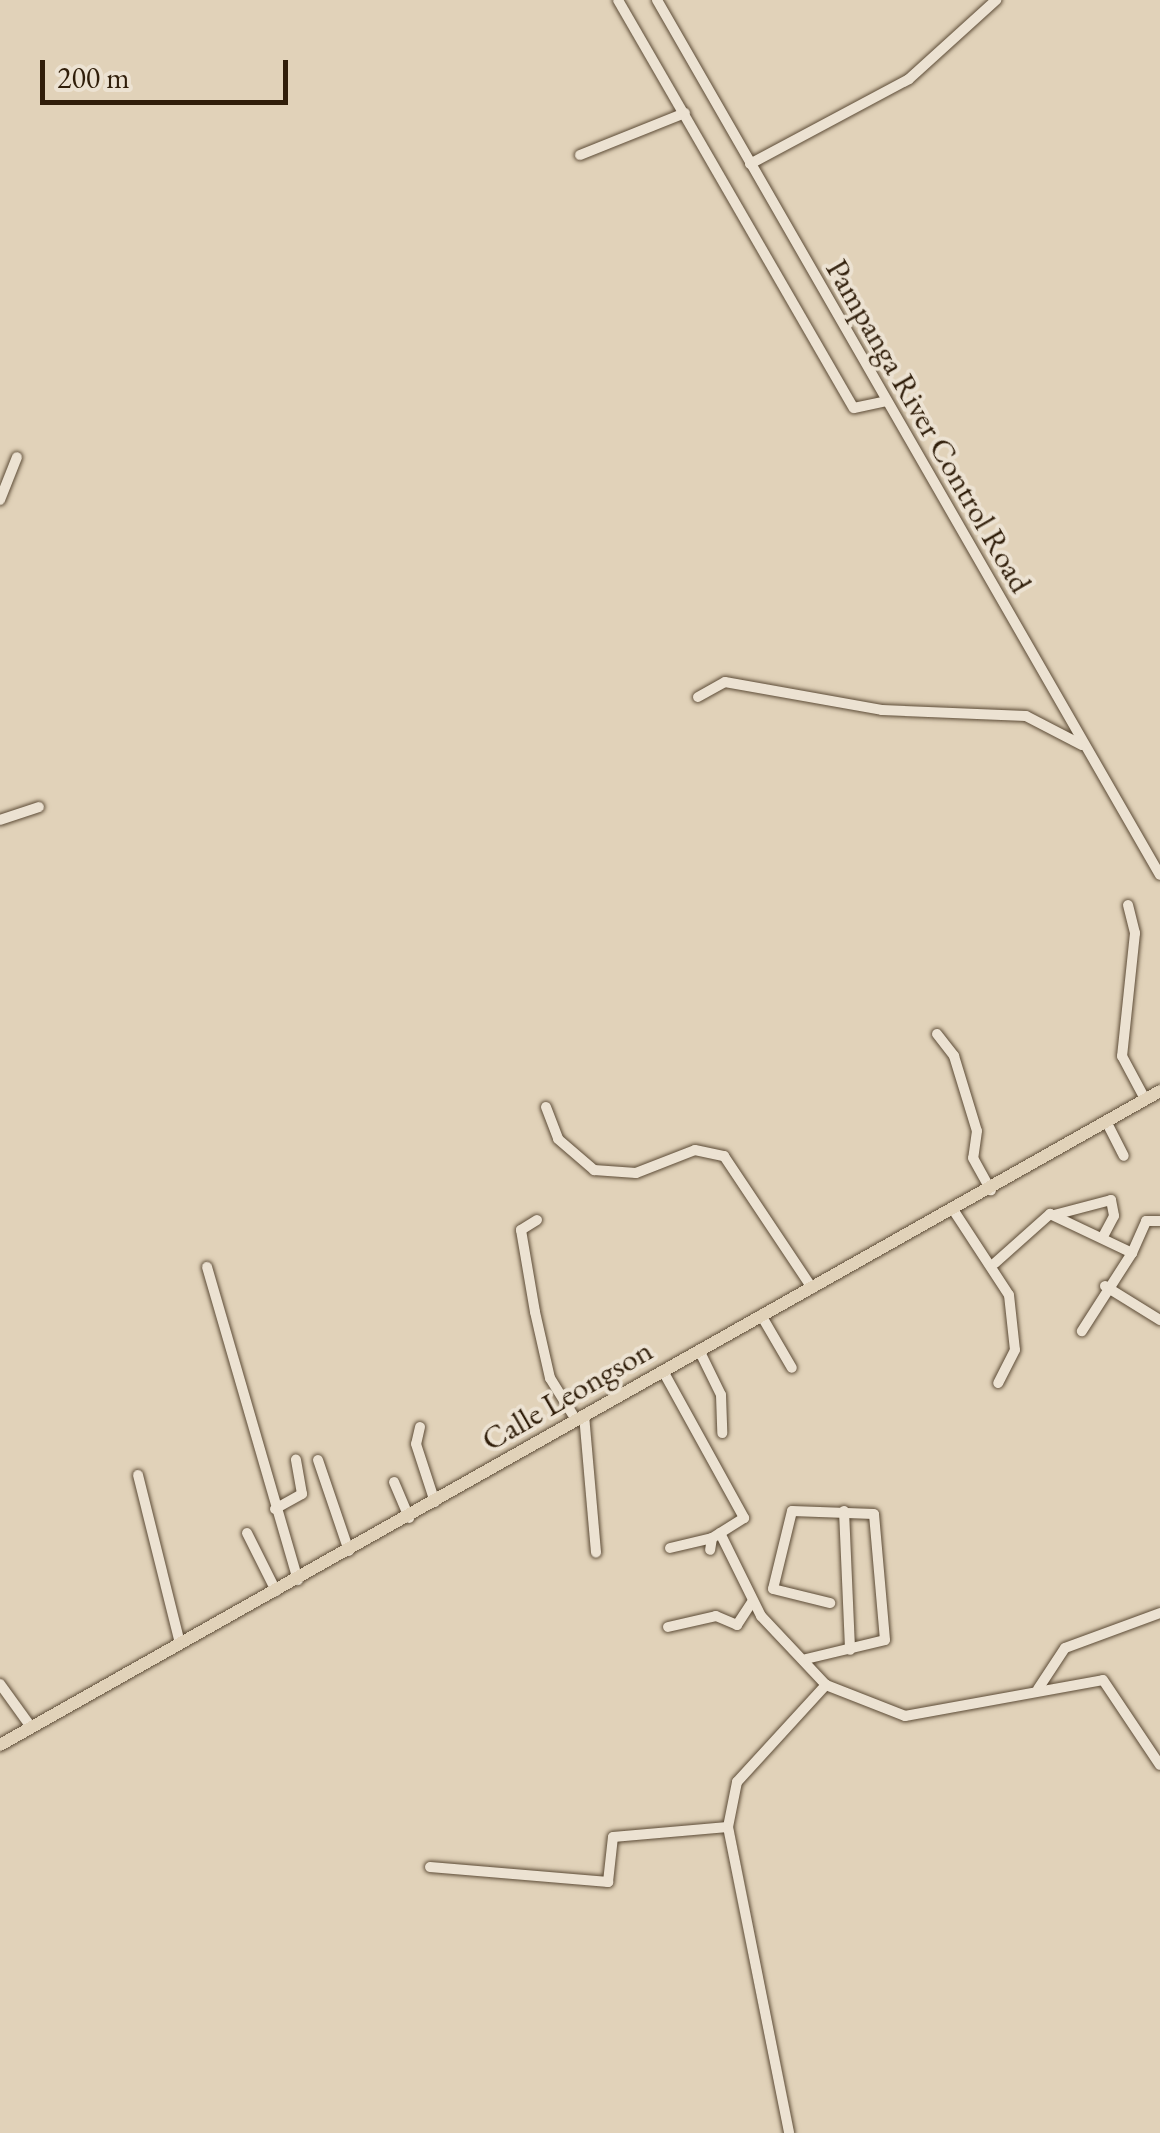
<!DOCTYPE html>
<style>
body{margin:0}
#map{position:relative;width:1160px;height:2133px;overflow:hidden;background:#e1d2b9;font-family:"EB Garamond",serif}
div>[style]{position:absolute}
.roads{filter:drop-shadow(0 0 2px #5c4b36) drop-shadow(0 0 2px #5c4b36)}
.minor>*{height:10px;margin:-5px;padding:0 5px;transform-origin:5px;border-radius:5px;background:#ece2d2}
.major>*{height:12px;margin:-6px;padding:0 6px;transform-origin:6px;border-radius:6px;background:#e1d2b9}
span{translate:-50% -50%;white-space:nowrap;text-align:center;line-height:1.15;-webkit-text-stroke:8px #ece2d2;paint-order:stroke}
.street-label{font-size:32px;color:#301e0a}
.scale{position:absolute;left:40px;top:60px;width:248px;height:45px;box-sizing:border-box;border:5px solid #301e0a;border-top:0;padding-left:12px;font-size:30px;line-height:35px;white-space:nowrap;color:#301e0a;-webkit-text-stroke:8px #ece2d2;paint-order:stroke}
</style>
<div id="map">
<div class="roads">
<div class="minor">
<i style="left:618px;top:0;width:471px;rotate:60deg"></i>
<i style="left:854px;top:408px;width:33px;rotate:-12deg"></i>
<i style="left:657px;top:0;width:1009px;rotate:60.11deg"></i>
<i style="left:580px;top:155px;width:113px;rotate:-21.8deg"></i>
<i style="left:750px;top:164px;width:180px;rotate:-28.1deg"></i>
<i style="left:909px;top:79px;width:118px;rotate:-42.2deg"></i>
<i style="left:0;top:500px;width:46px;rotate:-68.4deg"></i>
<i style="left:698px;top:697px;width:31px;rotate:-29deg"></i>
<i style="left:725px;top:682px;width:159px;rotate:10.1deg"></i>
<i style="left:882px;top:710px;width:144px;rotate:2.4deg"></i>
<i style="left:1026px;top:716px;width:63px;rotate:27.4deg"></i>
<i style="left:0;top:820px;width:41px;rotate:-18.4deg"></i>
<i style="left:1128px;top:905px;width:29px;rotate:76deg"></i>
<i style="left:1135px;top:933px;width:124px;rotate:96deg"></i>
<i style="left:1122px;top:1056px;width:49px;rotate:61.9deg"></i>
<i style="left:937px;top:1034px;width:28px;rotate:52deg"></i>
<i style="left:954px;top:1056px;width:78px;rotate:73deg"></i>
<i style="left:977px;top:1131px;width:27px;rotate:98deg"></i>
<i style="left:973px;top:1158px;width:37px;rotate:61deg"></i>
<i style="left:546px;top:1107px;width:34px;rotate:69deg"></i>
<i style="left:558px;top:1139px;width:48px;rotate:40.7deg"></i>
<i style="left:594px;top:1170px;width:42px;rotate:4.1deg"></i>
<i style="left:636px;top:1173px;width:63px;rotate:-21.3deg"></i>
<i style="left:695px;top:1150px;width:30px;rotate:12deg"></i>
<i style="left:724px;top:1156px;width:159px;rotate:56.3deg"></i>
<i style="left:1106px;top:1121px;width:39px;rotate:63deg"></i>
<i style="left:954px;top:1211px;width:100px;rotate:56.8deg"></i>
<i style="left:1009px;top:1295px;width:55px;rotate:83.8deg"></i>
<i style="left:1015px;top:1350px;width:37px;rotate:117deg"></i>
<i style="left:1054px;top:1215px;width:59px;rotate:-14.7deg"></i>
<i style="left:1111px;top:1200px;width:16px;rotate:79deg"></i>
<i style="left:1114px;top:1216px;width:24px;rotate:118deg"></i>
<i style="left:537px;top:1220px;width:19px;rotate:148deg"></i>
<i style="left:521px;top:1230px;width:83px;rotate:80.3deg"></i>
<i style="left:535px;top:1312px;width:68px;rotate:77.2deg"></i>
<i style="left:550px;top:1378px;width:49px;rotate:58.2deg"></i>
<i style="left:1132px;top:1253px;width:35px;rotate:-66deg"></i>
<i style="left:1146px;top:1221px;width:14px"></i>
<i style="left:995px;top:1263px;width:74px;rotate:-41.7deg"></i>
<i style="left:1050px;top:1214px;width:91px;rotate:25.4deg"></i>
<i style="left:1132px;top:1253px;width:93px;rotate:122.7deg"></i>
<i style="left:207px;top:1267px;width:326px;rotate:73.8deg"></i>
<i style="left:1105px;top:1286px;width:65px;rotate:31.7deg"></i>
<i style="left:761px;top:1315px;width:61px;rotate:59.7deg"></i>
<i style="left:699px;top:1350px;width:50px;rotate:63.9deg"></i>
<i style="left:721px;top:1395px;width:38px;rotate:88deg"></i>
<i style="left:663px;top:1371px;width:168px;rotate:61.1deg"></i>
<i style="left:744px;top:1518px;width:38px;rotate:148deg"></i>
<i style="left:712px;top:1538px;width:12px;rotate:99deg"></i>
<i style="left:584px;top:1415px;width:138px;rotate:85deg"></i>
<i style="left:420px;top:1427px;width:17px;rotate:103deg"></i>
<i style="left:416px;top:1444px;width:61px;rotate:71.9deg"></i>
<i style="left:318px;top:1460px;width:96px;rotate:71.2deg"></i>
<i style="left:138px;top:1475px;width:169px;rotate:76deg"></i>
<i style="left:394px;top:1482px;width:39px;rotate:67deg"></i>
<i style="left:275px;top:1509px;width:31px;rotate:-29deg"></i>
<i style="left:302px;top:1494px;width:35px;rotate:-100deg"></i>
<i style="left:844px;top:1511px;width:139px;rotate:87.5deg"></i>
<i style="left:247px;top:1533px;width:65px;rotate:63.4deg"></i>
<i style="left:720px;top:1533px;width:93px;rotate:63.7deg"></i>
<i style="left:761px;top:1616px;width:95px;rotate:46.7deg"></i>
<i style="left:826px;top:1685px;width:85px;rotate:21.4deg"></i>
<i style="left:905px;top:1716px;width:201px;rotate:-10.3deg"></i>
<i style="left:1103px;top:1680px;width:102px;rotate:56.2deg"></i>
<i style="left:670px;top:1548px;width:43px;rotate:-13.4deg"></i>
<i style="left:668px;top:1627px;width:49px;rotate:-12.9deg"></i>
<i style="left:716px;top:1616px;width:23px;rotate:23deg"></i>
<i style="left:737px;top:1625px;width:27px;rotate:-57deg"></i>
<i style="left:806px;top:1659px;width:81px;rotate:-13.5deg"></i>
<i style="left:885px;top:1640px;width:126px;rotate:-95deg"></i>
<i style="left:874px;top:1514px;width:82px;rotate:-177.9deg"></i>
<i style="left:792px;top:1511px;width:80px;rotate:103.7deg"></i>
<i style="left:773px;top:1589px;width:59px;rotate:13.8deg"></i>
<i style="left:0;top:1684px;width:53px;rotate:54.2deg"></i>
<i style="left:1038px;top:1689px;width:49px;rotate:-56.6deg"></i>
<i style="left:1065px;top:1648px;width:101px;rotate:-20.2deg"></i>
<i style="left:728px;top:1827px;width:46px;rotate:-78.7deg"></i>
<i style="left:737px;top:1782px;width:132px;rotate:-47.5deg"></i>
<i style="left:430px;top:1867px;width:179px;rotate:4.8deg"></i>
<i style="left:608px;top:1882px;width:45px;rotate:-83.7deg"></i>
<i style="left:613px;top:1837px;width:115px;rotate:-5deg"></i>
<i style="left:728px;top:1827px;width:312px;rotate:78.7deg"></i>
</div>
<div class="major">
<i style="left:0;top:1745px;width:1332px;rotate:-29.41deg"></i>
</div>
</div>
<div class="street-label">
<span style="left:929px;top:426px;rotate:60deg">Pampanga River Control Road</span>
<span style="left:567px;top:1395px;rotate:-30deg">Calle Leongson</span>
</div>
<div class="scale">200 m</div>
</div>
